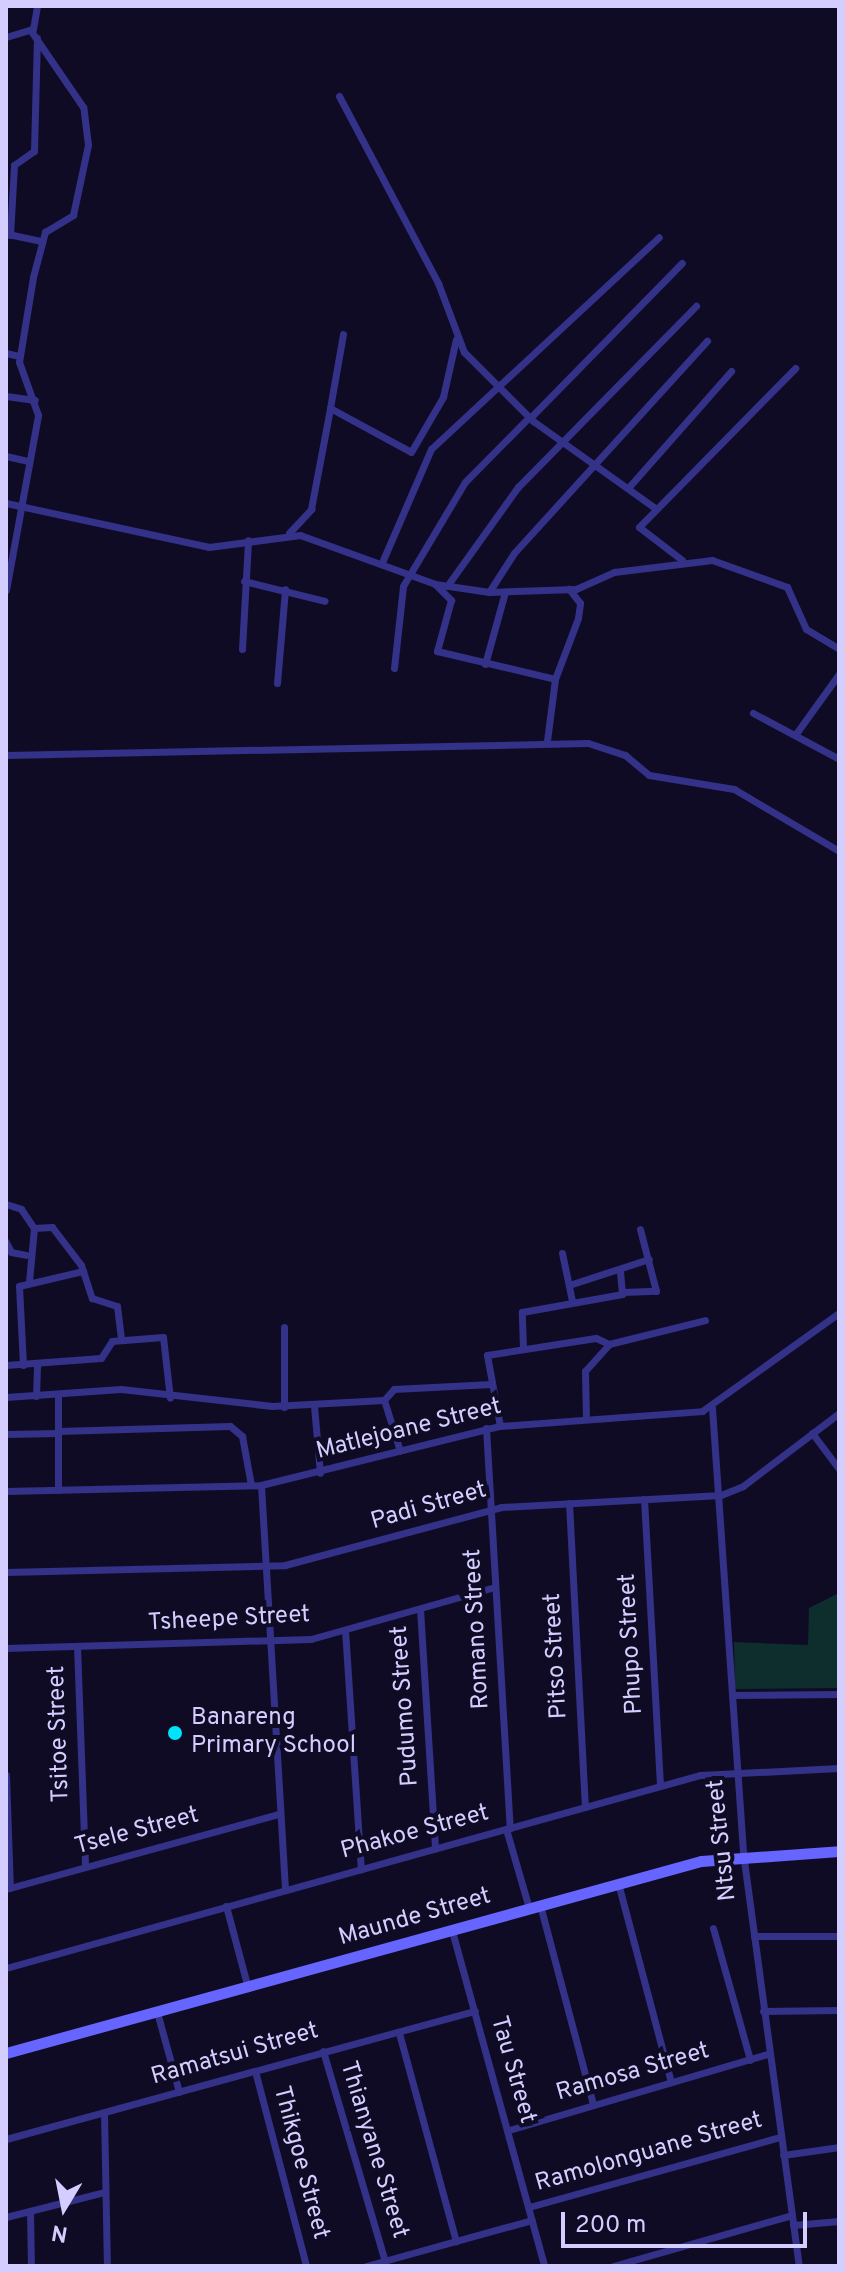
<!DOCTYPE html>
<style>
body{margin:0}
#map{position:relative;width:845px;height:2272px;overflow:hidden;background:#0f0b24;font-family:Overpass,sans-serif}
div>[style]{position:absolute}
.green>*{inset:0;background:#0e2e2d}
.street>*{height:7px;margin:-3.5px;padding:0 3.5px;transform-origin:3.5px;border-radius:3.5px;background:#333188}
.secondary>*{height:11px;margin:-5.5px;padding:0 5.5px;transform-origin:5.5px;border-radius:5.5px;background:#6765ff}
.dots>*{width:22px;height:22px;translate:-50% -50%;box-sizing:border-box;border:4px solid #0f0b24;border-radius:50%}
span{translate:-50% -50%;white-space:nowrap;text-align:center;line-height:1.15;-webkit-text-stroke:8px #0f0b24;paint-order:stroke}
.street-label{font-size:24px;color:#d3ceff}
.poi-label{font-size:24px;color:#d3ceff}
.left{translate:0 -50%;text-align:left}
.frame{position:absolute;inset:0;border:8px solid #d3ceff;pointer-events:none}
.north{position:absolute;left:24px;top:2168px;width:80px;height:80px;-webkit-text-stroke:6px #0f0b24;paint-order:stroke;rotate:190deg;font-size:22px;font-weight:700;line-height:32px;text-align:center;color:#d3ceff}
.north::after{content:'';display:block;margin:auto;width:28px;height:36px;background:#d3ceff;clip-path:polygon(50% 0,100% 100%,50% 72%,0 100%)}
.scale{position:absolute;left:561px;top:2212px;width:246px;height:36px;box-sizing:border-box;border:4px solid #d3ceff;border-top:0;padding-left:10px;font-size:24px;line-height:28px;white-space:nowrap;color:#d3ceff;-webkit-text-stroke:6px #0f0b24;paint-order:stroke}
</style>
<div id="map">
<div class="green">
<i style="clip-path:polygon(839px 1593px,839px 1688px,735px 1689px,734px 1642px,808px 1645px,809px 1608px)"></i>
</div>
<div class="street">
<i style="left:6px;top:37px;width:28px;rotate:-17deg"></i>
<i style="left:33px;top:29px;width:23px;rotate:-80deg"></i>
<i style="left:339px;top:96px;width:212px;rotate:62.1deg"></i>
<i style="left:438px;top:283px;width:74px;rotate:69.4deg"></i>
<i style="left:464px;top:352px;width:98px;rotate:45deg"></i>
<i style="left:533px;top:421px;width:150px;rotate:35.5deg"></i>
<i style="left:8px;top:234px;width:33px;rotate:12deg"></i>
<i style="left:10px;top:235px;width:70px;rotate:-86.7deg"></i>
<i style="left:14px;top:165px;width:24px;rotate:-35deg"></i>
<i style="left:34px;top:151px;width:113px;rotate:-88.5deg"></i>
<i style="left:6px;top:353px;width:13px;rotate:13deg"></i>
<i style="left:6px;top:396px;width:29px;rotate:8deg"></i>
<i style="left:330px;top:408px;width:75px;rotate:-80deg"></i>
<i style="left:530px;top:418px;width:217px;rotate:-45.6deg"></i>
<i style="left:6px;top:456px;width:23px;rotate:13deg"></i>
<i style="left:628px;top:488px;width:156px;rotate:-48.6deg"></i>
<i style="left:6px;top:503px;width:208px;rotate:12.2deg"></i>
<i style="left:209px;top:547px;width:92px;rotate:-7.5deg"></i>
<i style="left:300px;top:535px;width:144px;rotate:19.9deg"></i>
<i style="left:435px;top:584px;width:55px;rotate:8.4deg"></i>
<i style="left:489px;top:592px;width:87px;rotate:-2deg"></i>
<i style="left:576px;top:589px;width:42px;rotate:-24.1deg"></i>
<i style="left:614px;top:572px;width:99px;rotate:-7deg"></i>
<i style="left:712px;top:560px;width:80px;rotate:19.8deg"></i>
<i style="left:787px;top:587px;width:46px;rotate:65.7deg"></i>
<i style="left:806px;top:629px;width:39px;rotate:31deg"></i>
<i style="left:289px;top:533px;width:33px;rotate:-47deg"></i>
<i style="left:311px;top:509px;width:103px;rotate:-79.3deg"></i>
<i style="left:330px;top:408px;width:92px;rotate:28.5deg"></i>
<i style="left:411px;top:452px;width:64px;rotate:-59.8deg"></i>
<i style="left:443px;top:397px;width:59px;rotate:-77.4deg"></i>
<i style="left:383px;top:560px;width:121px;rotate:-66.6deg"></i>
<i style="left:431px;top:449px;width:311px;rotate:-42.9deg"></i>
<i style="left:682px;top:560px;width:54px;rotate:-142.5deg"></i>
<i style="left:639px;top:527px;width:223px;rotate:-45.5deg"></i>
<i style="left:244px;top:581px;width:83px;rotate:13.9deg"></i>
<i style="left:435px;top:584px;width:23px;rotate:45deg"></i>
<i style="left:451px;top:600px;width:53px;rotate:105.4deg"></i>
<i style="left:437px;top:651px;width:121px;rotate:13.3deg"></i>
<i style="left:555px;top:679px;width:63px;rotate:97.4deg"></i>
<i style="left:447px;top:586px;width:122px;rotate:-54.4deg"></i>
<i style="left:518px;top:487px;width:254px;rotate:-45.5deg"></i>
<i style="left:6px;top:590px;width:178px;rotate:-79.6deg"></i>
<i style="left:38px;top:415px;width:56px;rotate:-109.7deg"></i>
<i style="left:19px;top:362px;width:86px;rotate:-80.6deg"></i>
<i style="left:33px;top:277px;width:47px;rotate:-75.1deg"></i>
<i style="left:45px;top:232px;width:33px;rotate:-31deg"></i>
<i style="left:73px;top:215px;width:72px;rotate:-77.9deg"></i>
<i style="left:88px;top:145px;width:38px;rotate:-97deg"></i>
<i style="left:83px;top:107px;width:92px;rotate:-124.4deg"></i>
<i style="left:489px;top:592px;width:46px;rotate:-57.3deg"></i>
<i style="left:514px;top:553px;width:287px;rotate:-47.7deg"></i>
<i style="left:242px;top:649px;width:109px;rotate:-86.8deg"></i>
<i style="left:485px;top:664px;width:75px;rotate:-74.5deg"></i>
<i style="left:394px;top:668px;width:82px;rotate:-83.7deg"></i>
<i style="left:403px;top:586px;width:121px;rotate:-59.2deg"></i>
<i style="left:465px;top:482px;width:91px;rotate:-45.4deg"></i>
<i style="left:555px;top:679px;width:65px;rotate:-69.3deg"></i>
<i style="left:578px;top:618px;width:15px;rotate:-82deg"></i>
<i style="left:580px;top:603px;width:18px;rotate:-128deg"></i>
<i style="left:277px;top:683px;width:94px;rotate:-85.1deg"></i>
<i style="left:753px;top:713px;width:98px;rotate:28.1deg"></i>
<i style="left:795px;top:735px;width:75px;rotate:-54.2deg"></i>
<i style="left:6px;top:755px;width:582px;rotate:-1.18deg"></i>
<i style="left:588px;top:743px;width:39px;rotate:18deg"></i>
<i style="left:625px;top:755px;width:31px;rotate:40deg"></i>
<i style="left:649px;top:775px;width:86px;rotate:9.4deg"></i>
<i style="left:734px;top:789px;width:122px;rotate:30.6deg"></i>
<i style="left:6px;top:1204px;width:16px;rotate:18deg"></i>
<i style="left:21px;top:1209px;width:23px;rotate:56deg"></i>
<i style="left:34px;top:1228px;width:54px;rotate:95.3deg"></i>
<i style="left:34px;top:1228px;width:18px;rotate:-3deg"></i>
<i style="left:52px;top:1227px;width:48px;rotate:52.7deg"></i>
<i style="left:81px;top:1265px;width:35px;rotate:72deg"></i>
<i style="left:92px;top:1298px;width:26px;rotate:18deg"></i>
<i style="left:117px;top:1306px;width:34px;rotate:83deg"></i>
<i style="left:6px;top:1242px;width:11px;rotate:63deg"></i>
<i style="left:11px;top:1252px;width:15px;rotate:11deg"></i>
<i style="left:562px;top:1253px;width:49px;rotate:78.2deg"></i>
<i style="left:569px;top:1285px;width:84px;rotate:-18deg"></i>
<i style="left:623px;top:1292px;width:33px;rotate:-2deg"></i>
<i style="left:656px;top:1291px;width:64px;rotate:-104.5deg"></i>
<i style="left:523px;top:1348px;width:36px;rotate:-92deg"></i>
<i style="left:522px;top:1312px;width:102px;rotate:-10.2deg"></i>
<i style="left:622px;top:1294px;width:24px;rotate:-95deg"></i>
<i style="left:6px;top:1365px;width:95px;rotate:-4.2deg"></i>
<i style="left:101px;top:1358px;width:20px;rotate:-57deg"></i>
<i style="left:112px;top:1341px;width:51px;rotate:-4.5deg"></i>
<i style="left:163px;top:1337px;width:61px;rotate:83.5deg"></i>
<i style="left:23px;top:1365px;width:79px;rotate:-92.9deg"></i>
<i style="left:19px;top:1286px;width:66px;rotate:-13.2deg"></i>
<i style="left:36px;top:1396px;width:32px;rotate:-88deg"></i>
<i style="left:6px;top:1397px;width:115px;rotate:-4deg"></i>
<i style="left:121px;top:1389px;width:152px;rotate:6.4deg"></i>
<i style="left:272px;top:1406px;width:112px;rotate:-3.1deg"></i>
<i style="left:384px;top:1400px;width:53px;rotate:72.6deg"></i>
<i style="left:384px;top:1400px;width:15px;rotate:-48deg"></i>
<i style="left:394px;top:1389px;width:97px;rotate:-3deg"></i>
<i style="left:314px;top:1406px;width:67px;rotate:84.9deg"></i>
<i style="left:284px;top:1407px;width:80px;rotate:-90deg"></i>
<i style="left:712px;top:1408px;width:446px;rotate:86deg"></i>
<i style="left:743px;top:1853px;width:417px;rotate:82.3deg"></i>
<i style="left:586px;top:1419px;width:48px;rotate:-91.2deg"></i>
<i style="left:585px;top:1371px;width:36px;rotate:-48deg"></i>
<i style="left:609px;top:1344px;width:99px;rotate:-14deg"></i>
<i style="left:500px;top:1426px;width:72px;rotate:-100.4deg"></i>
<i style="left:487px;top:1355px;width:110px;rotate:-8.9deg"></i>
<i style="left:596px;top:1338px;width:14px;rotate:25deg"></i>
<i style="left:486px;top:1428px;width:401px;rotate:86.6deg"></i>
<i style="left:58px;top:1431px;width:172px;rotate:-1.7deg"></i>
<i style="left:230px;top:1426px;width:16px;rotate:40deg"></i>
<i style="left:242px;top:1436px;width:50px;rotate:79.6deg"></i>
<i style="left:812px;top:1433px;width:45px;rotate:53.1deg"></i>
<i style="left:6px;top:1434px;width:52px;rotate:-1.1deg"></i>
<i style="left:261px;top:1485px;width:406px;rotate:86.6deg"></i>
<i style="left:58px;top:1490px;width:94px;rotate:-90deg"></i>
<i style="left:6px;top:1491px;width:255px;rotate:-1.3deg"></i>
<i style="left:261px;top:1485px;width:246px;rotate:-13.9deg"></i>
<i style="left:500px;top:1426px;width:203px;rotate:-4.2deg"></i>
<i style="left:702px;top:1411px;width:168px;rotate:-35.6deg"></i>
<i style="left:644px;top:1499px;width:287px;rotate:86.8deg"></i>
<i style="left:569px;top:1503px;width:304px;rotate:87deg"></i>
<i style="left:6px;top:1572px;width:279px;rotate:-1.4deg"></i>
<i style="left:285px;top:1565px;width:224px;rotate:-15deg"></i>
<i style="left:501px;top:1507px;width:220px;rotate:-3.1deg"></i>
<i style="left:721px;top:1495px;width:24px;rotate:-22deg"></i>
<i style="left:743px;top:1486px;width:121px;rotate:-37.2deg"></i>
<i style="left:420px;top:1609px;width:240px;rotate:86.4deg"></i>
<i style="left:345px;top:1630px;width:240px;rotate:86.2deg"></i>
<i style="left:77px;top:1646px;width:221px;rotate:87.9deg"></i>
<i style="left:6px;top:1648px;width:305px;rotate:-1.7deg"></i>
<i style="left:311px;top:1639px;width:191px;rotate:-15.8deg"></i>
<i style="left:732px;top:1695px;width:107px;rotate:-0.5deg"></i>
<i style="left:6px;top:1775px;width:113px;rotate:88deg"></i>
<i style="left:506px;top:1829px;width:82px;rotate:73.8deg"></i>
<i style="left:618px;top:1883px;width:206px;rotate:75.1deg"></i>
<i style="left:6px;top:1889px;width:283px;rotate:-15.4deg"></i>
<i style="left:540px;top:1905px;width:206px;rotate:75.1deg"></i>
<i style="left:226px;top:1906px;width:85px;rotate:75deg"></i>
<i style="left:713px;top:1928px;width:137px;rotate:74.3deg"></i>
<i style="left:452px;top:1931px;width:347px;rotate:74.6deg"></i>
<i style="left:754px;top:1936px;width:85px"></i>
<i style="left:6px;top:1968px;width:720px;rotate:-15.54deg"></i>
<i style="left:700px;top:1775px;width:139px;rotate:-2.9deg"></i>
<i style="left:763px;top:2011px;width:76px;rotate:-0.8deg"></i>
<i style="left:157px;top:2012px;width:83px;rotate:74.6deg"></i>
<i style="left:399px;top:2033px;width:216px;rotate:74.7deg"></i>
<i style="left:323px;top:2051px;width:219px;rotate:73.6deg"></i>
<i style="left:255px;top:2071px;width:202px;rotate:75.3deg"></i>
<i style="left:104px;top:2113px;width:153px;rotate:88.9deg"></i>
<i style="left:509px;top:2130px;width:270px;rotate:-16.4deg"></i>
<i style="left:6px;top:2139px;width:486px;rotate:-15.3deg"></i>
<i style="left:783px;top:2155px;width:57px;rotate:-8.1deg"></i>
<i style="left:529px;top:2207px;width:261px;rotate:-15.6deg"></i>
<i style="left:30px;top:2211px;width:55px;rotate:89deg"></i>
<i style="left:6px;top:2217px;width:101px;rotate:-14.3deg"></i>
<i style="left:793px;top:2225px;width:46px;rotate:-5deg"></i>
<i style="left:366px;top:2266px;width:172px;rotate:-15.5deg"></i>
<i style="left:613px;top:2266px;width:186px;rotate:-15.9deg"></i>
</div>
<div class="secondary">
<i style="left:6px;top:2053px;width:721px;rotate:-15.44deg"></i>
<i style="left:701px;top:1861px;width:138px;rotate:-4.1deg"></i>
</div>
<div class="dots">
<i style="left:175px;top:1733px;background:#00e3f9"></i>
</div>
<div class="street-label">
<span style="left:409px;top:1430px;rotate:-14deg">Matlejoane Street</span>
<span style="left:429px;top:1507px;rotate:-16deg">Padi Street</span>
<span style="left:229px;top:1620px;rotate:-3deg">Tsheepe Street</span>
<span style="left:478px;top:1629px;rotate:-93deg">Romano Street</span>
<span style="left:632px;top:1644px;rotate:-93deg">Phupo Street</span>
<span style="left:557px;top:1656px;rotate:-93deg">Pitso Street</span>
<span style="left:406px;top:1706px;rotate:-94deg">Pudumo Street</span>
<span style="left:60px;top:1734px;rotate:-92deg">Tsitoe Street</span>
<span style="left:137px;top:1832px;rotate:-15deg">Tsele Street</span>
<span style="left:415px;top:1833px;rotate:-15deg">Phakoe Street</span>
<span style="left:723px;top:1840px;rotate:-96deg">Ntsu Street</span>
<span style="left:415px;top:1918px;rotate:-16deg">Maunde Street</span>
<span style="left:235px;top:2055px;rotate:-16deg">Ramatsui Street</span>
<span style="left:512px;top:2070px;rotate:74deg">Tau Street</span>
<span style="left:633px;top:2073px;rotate:-16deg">Ramosa Street</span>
<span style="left:373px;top:2150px;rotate:73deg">Thianyane Street</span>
<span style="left:649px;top:2153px;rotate:-16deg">Ramolonguane Street</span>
<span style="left:300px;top:2163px;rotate:75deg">Thikgoe Street</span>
</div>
<div class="poi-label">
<span class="left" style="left:191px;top:1733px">Banareng<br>Primary School</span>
</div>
<div class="frame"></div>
<div class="north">N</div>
<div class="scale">200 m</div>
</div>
